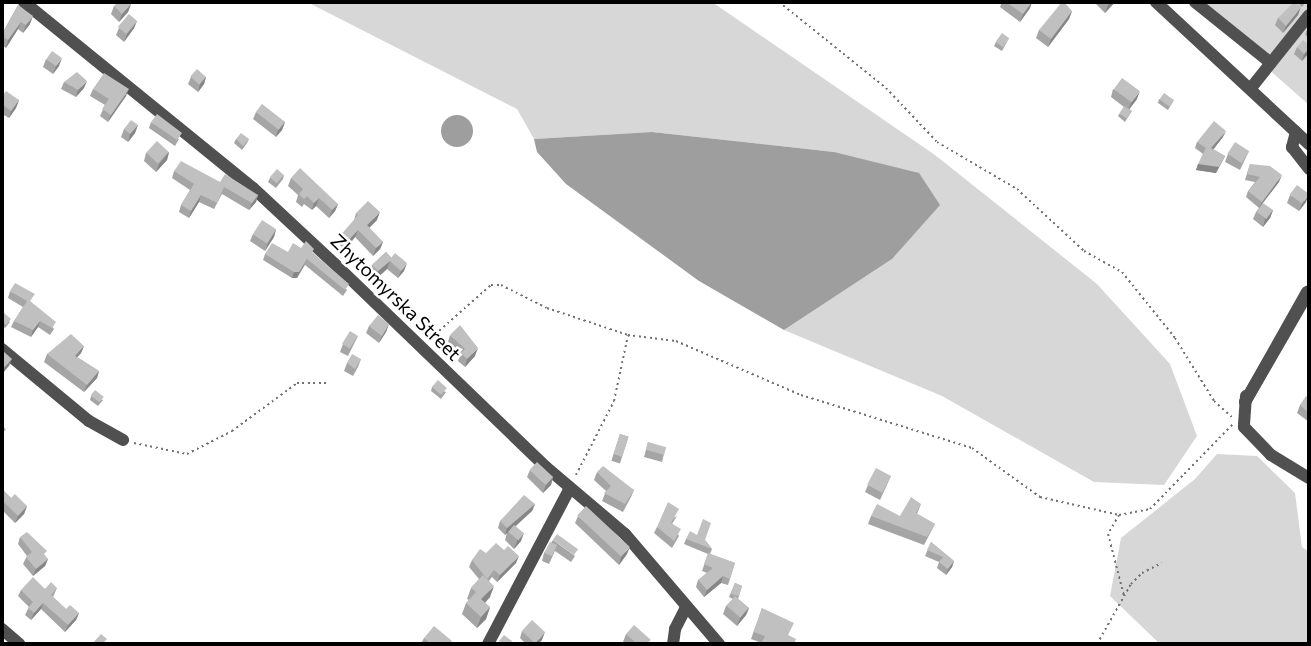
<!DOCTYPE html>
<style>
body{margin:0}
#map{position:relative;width:1311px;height:646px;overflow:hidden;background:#fff;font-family:Commissioner,sans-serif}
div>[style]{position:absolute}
.green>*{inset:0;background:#d7d7d7}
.water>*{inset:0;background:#9e9e9e}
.round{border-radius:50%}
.path>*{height:2px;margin-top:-1px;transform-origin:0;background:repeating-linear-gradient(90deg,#727272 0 2px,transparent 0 5.5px)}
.minor>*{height:12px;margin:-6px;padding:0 6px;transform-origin:6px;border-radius:6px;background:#505050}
.wall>*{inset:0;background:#a5a5a5;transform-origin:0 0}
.shaded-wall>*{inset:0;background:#868686}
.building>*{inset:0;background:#c0c0c0;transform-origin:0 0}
span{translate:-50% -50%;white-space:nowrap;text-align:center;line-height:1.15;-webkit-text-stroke:5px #fff;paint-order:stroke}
.street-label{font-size:19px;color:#000}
.frame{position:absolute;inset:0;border:4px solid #000;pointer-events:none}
</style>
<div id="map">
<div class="green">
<i style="clip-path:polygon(307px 2px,712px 2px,935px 155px,1097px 284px,1170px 364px,1197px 436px,1164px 485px,1094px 482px,942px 396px,784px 330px,892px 259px,834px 152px,652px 132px,534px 139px,517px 109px)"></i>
<i style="clip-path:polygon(1193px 2px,1309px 2px,1309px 105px,1230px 35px)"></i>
<i style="clip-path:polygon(1217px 454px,1257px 456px,1295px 493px,1302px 547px,1309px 552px,1309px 644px,1160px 644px,1110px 596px,1121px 538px,1195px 479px)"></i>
</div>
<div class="water">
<i class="round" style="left:441px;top:115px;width:32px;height:32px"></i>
<i style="clip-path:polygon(652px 132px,834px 152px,919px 173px,940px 205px,892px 259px,784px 330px,699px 281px,566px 184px,537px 152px,534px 139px)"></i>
</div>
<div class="path">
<i style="left:779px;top:2px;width:137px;rotate:38.8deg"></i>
<i style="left:886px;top:88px;width:74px;rotate:46.6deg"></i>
<i style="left:937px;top:142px;width:93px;rotate:30.4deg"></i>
<i style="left:1017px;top:189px;width:91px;rotate:42.8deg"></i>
<i style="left:1084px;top:251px;width:43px;rotate:28.9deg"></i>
<i style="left:1122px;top:272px;width:85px;rotate:51.2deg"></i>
<i style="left:1175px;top:338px;width:74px;rotate:58.2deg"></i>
<i style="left:1214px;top:401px;width:27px;rotate:42deg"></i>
<i style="left:431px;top:338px;width:80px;rotate:-41.5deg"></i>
<i style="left:491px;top:285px;width:10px"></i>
<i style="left:501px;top:285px;width:51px;rotate:26.6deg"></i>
<i style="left:547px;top:308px;width:85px;rotate:18.4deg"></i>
<i style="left:134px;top:443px;width:54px;rotate:11.7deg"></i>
<i style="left:187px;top:454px;width:51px;rotate:-27.1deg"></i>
<i style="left:232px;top:431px;width:81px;rotate:-36.4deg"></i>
<i style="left:297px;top:383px;width:31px"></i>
<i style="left:576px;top:475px;width:83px;rotate:-62.8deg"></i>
<i style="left:614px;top:401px;width:67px;rotate:-78deg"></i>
<i style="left:628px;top:335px;width:48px;rotate:7.1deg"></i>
<i style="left:676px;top:341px;width:136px;rotate:23.4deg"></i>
<i style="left:801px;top:395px;width:179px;rotate:17.2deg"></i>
<i style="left:972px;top:448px;width:84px;rotate:35.8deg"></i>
<i style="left:1040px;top:497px;width:81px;rotate:12.8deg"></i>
<i style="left:1119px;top:515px;width:32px;rotate:-11deg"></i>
<i style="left:1150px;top:509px;width:119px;rotate:-45.7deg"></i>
<i style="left:1119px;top:515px;width:22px;rotate:120deg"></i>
<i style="left:1108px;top:534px;width:64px;rotate:75.5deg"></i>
<i style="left:1097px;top:644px;width:69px;rotate:-60.5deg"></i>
<i style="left:1131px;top:584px;width:16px;rotate:-45deg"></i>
<i style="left:1142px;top:573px;width:22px;rotate:-27deg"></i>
</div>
<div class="minor">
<i style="left:24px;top:2px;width:295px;rotate:39.1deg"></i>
<i style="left:253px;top:188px;width:116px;rotate:42.9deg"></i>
<i style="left:338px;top:267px;width:289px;rotate:43.9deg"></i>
<i style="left:546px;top:467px;width:104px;rotate:40.3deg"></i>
<i style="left:625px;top:534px;width:145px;rotate:49.5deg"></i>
<i style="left:1156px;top:2px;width:209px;rotate:42.9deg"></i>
<i style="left:1195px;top:2px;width:97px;rotate:38.8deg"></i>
<i style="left:1251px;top:88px;width:93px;rotate:-51.5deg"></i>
<i style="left:1296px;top:132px;width:16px;rotate:105deg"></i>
<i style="left:1292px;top:147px;width:28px;rotate:52deg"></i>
<i style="left:1307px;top:292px;width:126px;rotate:119.4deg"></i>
<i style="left:1245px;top:402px;width:128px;rotate:-60deg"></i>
<i style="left:2px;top:349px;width:113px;rotate:39.6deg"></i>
<i style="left:89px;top:421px;width:39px;rotate:29deg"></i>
<i style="left:1246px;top:396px;width:31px;rotate:94deg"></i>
<i style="left:1244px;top:427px;width:39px;rotate:46deg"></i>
<i style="left:1271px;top:455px;width:44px;rotate:31.2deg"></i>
<i style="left:2px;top:629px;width:23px;rotate:41deg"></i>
<i style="left:488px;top:644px;width:176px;rotate:-62.3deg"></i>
<i style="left:673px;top:644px;width:15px;rotate:-82deg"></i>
<i style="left:675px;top:629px;width:25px;rotate:-63deg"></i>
</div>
<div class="wall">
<i style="clip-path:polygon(1002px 2px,1032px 2px,1030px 8px,1020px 22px,1000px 7px)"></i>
<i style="clip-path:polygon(1097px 2px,1115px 2px,1105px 13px,1096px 4px)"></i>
<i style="clip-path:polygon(1296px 2px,1306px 2px,1302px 7px)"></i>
<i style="clip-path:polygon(131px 4px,128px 12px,119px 22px,111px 14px,114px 6px)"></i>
<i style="clip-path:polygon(18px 5px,30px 24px,23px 33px,18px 29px,6px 48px,2px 45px,2px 34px)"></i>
<i style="clip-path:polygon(1072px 11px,1069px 19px,1048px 47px,1036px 38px,1039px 30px)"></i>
<i style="clip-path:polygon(1298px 15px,1283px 33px,1275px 25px,1278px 18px)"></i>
<i style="clip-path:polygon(137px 21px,134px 28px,124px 42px,116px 35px,119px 28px)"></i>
<i style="clip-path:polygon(1309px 25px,1309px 40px,1305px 34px)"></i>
<i style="clip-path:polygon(1009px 38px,1002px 51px,994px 46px,996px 42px)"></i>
<i style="clip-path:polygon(1297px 47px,1308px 54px,1302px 61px,1294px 54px)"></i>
<i style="clip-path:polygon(46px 59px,59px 66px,53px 74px,43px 67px)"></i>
<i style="clip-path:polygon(191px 77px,206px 77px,204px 84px,198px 92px,188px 84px)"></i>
<i style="clip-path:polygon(64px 82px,84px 88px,76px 97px,61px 89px)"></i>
<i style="clip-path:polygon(93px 89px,126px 96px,108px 122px,100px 116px,105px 105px,90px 96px)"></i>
<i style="clip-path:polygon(1113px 89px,1137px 99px,1129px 109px,1132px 111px,1125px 122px,1118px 116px,1124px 107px,1111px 97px)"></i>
<i style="clip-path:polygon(2px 97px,19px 100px,16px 108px,9px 118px,2px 114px)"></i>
<i style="clip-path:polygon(1159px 99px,1174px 100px,1168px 110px,1158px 103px)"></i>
<i style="clip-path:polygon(256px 112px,285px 122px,282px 130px,276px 137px,253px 119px)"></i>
<i style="clip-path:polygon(151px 122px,179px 139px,175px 146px,149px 128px)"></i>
<i style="clip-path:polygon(138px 125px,135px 133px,128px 142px,121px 137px,124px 129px)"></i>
<i style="clip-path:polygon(1223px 137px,1213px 149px,1225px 156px,1216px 173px,1196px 170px,1203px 154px,1195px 148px,1197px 142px)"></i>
<i style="clip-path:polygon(236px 139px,249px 139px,247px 143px,242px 150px,234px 143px)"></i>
<i style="clip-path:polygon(1249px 151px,1240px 170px,1225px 162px,1228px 154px)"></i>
<i style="clip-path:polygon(169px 152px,167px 160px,156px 172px,144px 161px,146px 153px)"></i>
<i style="clip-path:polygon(1250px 164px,1279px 182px,1262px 204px,1273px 210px,1270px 218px,1263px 227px,1253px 219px,1256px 212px,1259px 208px,1246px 197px,1248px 191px,1255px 182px,1245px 180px)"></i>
<i style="clip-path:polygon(174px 171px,220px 182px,258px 195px,256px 202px,249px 210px,222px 194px,214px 209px,199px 202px,189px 218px,179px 212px,181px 205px,190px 190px,172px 178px)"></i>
<i style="clip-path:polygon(284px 175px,283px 179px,276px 188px,268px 182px,270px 178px)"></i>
<i style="clip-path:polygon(291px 178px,338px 204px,335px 211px,329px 218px,316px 206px,312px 210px,304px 204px,302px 207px,296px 202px,298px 195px,288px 186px)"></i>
<i style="clip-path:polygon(1290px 195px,1306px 202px,1299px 211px,1287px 203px)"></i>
<i style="clip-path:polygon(356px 213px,377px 220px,369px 228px,383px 242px,380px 249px,373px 256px,355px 237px,345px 250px,338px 243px,340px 236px,354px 221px)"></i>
<i style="clip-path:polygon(276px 229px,274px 237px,265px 251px,250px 241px,253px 234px)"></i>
<i style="clip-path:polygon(288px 252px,313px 253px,347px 290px,343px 296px,305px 265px,297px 278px,292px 278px,263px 260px,265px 254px)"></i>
<i style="clip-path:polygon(386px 252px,404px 271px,398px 278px,387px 269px,376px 279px,369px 272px,372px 265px)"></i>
<i style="clip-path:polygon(10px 291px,31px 302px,54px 329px,50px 335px,38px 327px,31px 337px,11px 327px,14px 321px,23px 307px,8px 298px)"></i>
<i style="clip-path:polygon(2px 317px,10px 322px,5px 328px,2px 326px)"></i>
<i style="clip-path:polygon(389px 324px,386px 332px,379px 343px,366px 333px,369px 326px)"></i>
<i style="clip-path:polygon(450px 335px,475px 356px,465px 367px,458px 361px,460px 354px,448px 342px)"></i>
<i style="clip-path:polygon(358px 336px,348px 356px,340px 352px,343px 344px)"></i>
<i style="clip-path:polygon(84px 346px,81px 353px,77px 357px,99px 371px,97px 378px,84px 392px,44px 362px,47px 354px)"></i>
<i style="clip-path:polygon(361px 359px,358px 367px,353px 376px,344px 371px,347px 363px)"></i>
<i style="clip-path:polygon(432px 387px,446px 392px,441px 399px,431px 391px)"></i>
<i style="clip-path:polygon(91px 396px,103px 400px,98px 406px,90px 400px)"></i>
<i style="clip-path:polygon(1309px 399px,1309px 422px,1297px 413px,1300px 405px)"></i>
<i style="left:620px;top:434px;width:9px;height:28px;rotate:18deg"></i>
<i style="clip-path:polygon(648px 442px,664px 454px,662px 462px,644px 457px)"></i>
<i style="clip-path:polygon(530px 470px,553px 477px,551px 485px,543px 493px,527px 477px)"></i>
<i style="clip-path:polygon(597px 472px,634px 490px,631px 497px,623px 512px,602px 501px,606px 491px,594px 480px)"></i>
<i style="clip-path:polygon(891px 476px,880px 500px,865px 492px,868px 485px)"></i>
<i style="clip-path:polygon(2px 489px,11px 498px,27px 506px,24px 514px,15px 523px,2px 510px)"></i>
<i style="clip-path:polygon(535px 504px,532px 511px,516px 526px,521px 541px,514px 549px,505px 540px,507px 533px,505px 535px,498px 528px,500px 521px)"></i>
<i style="clip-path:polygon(921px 504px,917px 514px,935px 524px,924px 545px,868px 524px,871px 516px,900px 516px)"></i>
<i style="clip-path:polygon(578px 516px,627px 554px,619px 565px,575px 523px)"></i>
<i style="clip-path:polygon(677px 516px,672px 524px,679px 536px,672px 548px,654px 533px,657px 527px)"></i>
<i style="clip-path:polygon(20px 537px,48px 559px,45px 566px,33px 576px,23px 564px,27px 556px,18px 544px)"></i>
<i style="clip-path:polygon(686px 539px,705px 540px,712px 549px,710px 554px,735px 563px,728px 585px,721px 583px,704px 597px,696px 587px,698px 580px,707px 573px,702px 571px,708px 554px,684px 544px)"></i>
<i style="clip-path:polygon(553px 540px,575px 556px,571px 562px,555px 551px,549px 564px,542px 561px,544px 553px)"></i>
<i style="clip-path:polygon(931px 542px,954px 561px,952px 567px,946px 575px,937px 568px,939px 562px,925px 556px)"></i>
<i style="clip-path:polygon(486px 553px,516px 563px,497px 582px,492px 577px,489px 581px,490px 597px,485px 603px,490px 607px,486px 619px,477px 628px,462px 614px,466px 603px,469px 600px,467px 599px,471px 588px,479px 579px,469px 567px,472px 560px)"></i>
<i style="clip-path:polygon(735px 583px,742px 586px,738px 599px,749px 608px,746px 615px,737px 626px,723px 614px,726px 606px,733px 599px,729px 597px)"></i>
<i style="clip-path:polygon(57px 588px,53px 597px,66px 609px,79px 613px,76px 620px,65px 632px,41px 609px,31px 620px,25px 615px,29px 607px,18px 596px,21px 590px)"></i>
<i style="clip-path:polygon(762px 608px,789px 636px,762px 643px,751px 639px)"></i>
<i style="clip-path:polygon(522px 631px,542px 640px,538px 644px,526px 644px,520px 638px)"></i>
<i style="clip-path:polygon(626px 634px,649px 644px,626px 644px,623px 642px)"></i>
<i style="clip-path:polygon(424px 638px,451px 644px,421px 644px)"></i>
</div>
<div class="shaded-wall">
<i style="clip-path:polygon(1032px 2px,1030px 8px,1020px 22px,1023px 14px)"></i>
<i style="clip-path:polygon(1111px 2px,1115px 2px,1105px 13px,1108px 5px)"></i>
<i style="clip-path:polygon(131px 4px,128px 12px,119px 22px,122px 14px)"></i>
<i style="clip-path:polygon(1301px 7px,1298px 15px,1283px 33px,1286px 26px)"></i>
<i style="clip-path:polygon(1072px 11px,1069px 19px,1048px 47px,1051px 39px)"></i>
<i style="clip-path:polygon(33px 16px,30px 24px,23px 33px,26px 25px)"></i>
<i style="clip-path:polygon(137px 21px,134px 28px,124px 42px,127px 34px)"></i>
<i style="clip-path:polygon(21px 22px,18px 29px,6px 48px,8px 40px)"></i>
<i style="clip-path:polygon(1309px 48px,1308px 54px,1302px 61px,1304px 54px)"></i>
<i style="clip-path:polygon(62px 58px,59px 66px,53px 74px,56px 66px)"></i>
<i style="clip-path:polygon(206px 77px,204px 84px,198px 92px,200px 84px)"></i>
<i style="clip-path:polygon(87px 81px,84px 88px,76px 97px,78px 90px)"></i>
<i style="clip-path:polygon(129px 89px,126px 96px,108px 122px,111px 115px)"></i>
<i style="clip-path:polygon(1140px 91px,1137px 99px,1128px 111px,1131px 103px)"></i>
<i style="clip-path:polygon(19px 100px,16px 108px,9px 118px,11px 111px)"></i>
<i style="clip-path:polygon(285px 122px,282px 130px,276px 137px,278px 130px)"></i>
<i style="clip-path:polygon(138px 125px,135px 133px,128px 142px,130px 134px)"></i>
<i style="clip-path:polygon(1226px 131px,1223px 137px,1209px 155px,1211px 148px)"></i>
<i style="clip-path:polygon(169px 152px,167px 160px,156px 172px,159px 164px)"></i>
<i style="clip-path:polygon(1225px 156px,1216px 173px,1196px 170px,1198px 164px)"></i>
<i style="clip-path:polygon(1282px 175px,1279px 182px,1259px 208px,1262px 202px)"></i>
<i style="clip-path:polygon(1309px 194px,1306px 202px,1299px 211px,1302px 204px)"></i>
<i style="clip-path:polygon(201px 195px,199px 202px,189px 218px,191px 211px)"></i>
<i style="clip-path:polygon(258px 195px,256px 202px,249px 210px,252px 203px)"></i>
<i style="clip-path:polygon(319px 198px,316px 206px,312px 210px,314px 203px)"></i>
<i style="clip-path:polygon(338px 204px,335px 211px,329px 218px,332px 210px)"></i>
<i style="clip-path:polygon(1273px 210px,1270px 218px,1263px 227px,1265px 219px)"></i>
<i style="clip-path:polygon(380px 212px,377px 220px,364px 233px,367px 225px)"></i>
<i style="clip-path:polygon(276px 229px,274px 237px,265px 251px,268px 243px)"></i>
<i style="clip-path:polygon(358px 230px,355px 237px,345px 250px,347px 242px)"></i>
<i style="clip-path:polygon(383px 242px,380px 249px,373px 256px,376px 248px)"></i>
<i style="clip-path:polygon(307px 259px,297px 278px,292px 278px,294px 272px)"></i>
<i style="clip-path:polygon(390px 261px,387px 269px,376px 279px,378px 271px)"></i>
<i style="clip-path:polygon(407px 263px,404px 271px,398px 278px,401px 271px)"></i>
<i style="clip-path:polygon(40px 321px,38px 327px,31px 337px,33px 330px)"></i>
<i style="clip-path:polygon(389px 324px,386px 332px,379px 343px,382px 336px)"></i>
<i style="clip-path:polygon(84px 346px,81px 353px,72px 363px,75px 356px)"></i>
<i style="clip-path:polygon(478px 348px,475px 356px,465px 367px,467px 359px)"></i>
<i style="clip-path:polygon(12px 359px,9px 366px,2px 374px,2px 369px)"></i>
<i style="clip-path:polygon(99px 371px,97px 378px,84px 392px,87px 385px)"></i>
<i style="clip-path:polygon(553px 477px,551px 485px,543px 493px,546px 485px)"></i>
<i style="clip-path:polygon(535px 504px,532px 511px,505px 535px,507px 528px)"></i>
<i style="clip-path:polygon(27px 506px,24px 514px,15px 523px,18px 516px)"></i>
<i style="clip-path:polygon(524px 533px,521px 541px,514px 549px,517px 541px)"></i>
<i style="clip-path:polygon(630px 547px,627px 554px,619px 565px,621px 557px)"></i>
<i style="clip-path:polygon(519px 556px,516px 563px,497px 582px,500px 575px)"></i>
<i style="clip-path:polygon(48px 559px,45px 566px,33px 576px,36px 569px)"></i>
<i style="clip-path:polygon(954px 561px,952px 567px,946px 575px,948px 569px)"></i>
<i style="clip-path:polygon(723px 576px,721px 583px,704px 597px,707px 590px)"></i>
<i style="clip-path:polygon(494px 586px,490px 597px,477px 611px,481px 599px)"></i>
<i style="clip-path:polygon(43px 603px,41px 609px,31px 620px,34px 613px)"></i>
<i style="clip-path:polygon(490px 607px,486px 619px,477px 628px,481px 617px)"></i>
<i style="clip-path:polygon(749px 608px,746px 615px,737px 626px,740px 618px)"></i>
<i style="clip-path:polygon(79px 613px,76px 620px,65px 632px,68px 625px)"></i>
<i style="clip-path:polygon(545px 632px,542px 640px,538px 644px,535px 644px)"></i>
</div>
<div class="building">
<i style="clip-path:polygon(118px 2px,128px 2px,131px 4px,122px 14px,114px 6px)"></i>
<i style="clip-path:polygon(1006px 2px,1032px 2px,1023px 14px)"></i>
<i style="clip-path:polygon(1062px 2px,1064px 2px,1072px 11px,1051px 39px,1039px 30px)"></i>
<i style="clip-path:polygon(1294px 2px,1301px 7px,1286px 26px,1278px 18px)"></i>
<i style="clip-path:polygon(18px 5px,33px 16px,26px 25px,21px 22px,8px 40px,2px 36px,2px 34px)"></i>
<i style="left:129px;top:14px;width:11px;height:17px;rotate:41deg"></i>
<i style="left:1002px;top:33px;width:9px;height:11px;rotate:36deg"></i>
<i style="clip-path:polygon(1303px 40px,1309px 45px,1309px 48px,1304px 54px,1297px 47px)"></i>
<i style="left:52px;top:51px;width:12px;height:10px;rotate:35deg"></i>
<i style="left:197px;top:69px;width:12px;height:10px;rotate:42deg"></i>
<i style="clip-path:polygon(77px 72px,87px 81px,78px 90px,64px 82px)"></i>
<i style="clip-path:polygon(104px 73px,129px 89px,111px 115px,102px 109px,109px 99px,93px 89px)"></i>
<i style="left:1122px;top:78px;width:22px;height:14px;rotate:36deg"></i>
<i style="clip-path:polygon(6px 91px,19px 100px,11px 111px,2px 104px,2px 97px)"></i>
<i style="left:1164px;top:93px;width:12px;height:8px;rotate:35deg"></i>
<i style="left:262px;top:104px;width:29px;height:10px;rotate:38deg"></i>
<i style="left:1124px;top:106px;width:9px;height:9px;rotate:32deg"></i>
<i style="clip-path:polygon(157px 114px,182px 133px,177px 140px,151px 122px)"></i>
<i style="clip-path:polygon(131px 120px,138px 125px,130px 134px,124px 129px)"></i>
<i style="clip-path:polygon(1214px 121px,1226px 131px,1211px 148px,1225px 156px,1219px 167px,1198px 164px,1206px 148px,1197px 142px)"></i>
<i style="clip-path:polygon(241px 133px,249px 139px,243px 146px,236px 139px)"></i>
<i style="left:157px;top:141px;width:16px;height:16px;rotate:43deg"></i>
<i style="left:1235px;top:142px;width:17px;height:14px;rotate:33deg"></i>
<i style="clip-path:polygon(181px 161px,220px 182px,225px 174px,258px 195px,252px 203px,224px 187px,217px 203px,201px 195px,191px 211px,181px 205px,194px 184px,174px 171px)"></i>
<i style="clip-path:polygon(1250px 164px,1270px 166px,1282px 175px,1262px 202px,1248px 191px,1260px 177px,1247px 174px)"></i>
<i style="clip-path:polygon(300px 168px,338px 204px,332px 210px,319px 198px,314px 203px,307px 196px,304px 199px,299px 194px,303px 189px,291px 178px)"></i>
<i style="left:277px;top:169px;width:9px;height:11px;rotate:41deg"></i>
<i style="left:1297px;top:185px;width:15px;height:12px;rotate:37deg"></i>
<i style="clip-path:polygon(368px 201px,380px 212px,367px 225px,383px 242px,376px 248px,358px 230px,347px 242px,340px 236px,358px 215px,356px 213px)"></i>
<i style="left:1263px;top:203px;width:12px;height:11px;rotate:35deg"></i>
<i style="left:262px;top:220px;width:17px;height:17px;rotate:33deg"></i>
<i style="clip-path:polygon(306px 241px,314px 249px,312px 252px,349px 284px,345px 290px,307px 259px,299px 272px,294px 272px,265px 254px,272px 243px,288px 252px,293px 243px,301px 248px)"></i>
<i style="clip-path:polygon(386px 252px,391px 258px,395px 253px,407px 263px,401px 271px,390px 261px,378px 271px,372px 265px)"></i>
<i style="clip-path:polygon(15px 283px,35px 294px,30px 301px,56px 322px,52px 328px,40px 321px,33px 330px,14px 321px,27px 301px,10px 291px)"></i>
<i style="clip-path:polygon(4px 313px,11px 319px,6px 325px,2px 321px,2px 317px)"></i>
<i style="clip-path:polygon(378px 315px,389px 324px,382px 336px,369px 326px)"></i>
<i style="clip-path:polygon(460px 325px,478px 348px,467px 359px,461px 353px,465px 349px,450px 335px)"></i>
<i style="left:350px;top:331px;width:9px;height:15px;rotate:32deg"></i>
<i style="clip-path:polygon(71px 334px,84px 346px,75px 356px,99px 371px,87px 385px,47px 354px)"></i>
<i style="clip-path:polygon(2px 350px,12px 359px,2px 369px)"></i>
<i style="clip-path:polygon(352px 354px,361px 359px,355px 369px,347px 363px)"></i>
<i style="left:438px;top:380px;width:12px;height:9px;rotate:42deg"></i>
<i style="left:95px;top:390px;width:11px;height:7px;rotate:38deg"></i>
<i style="clip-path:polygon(1306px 396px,1309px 399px,1309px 413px,1300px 405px)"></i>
<i style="clip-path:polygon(2px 424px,6px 430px,2px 433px)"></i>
<i style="left:620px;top:434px;width:9px;height:21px;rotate:18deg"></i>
<i style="left:648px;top:442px;width:19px;height:8px;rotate:16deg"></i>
<i style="left:537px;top:462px;width:22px;height:11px;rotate:43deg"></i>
<i style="clip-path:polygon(603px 466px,634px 490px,625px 504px,604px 493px,611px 486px,597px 472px)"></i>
<i style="left:876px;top:468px;width:17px;height:19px;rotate:28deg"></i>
<i style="clip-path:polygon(2px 489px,11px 498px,15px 494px,27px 506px,18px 516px,3px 501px,2px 502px)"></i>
<i style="clip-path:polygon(524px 495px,535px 504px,507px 528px,500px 521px)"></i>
<i style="clip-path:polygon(911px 497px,921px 504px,916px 513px,935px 524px,927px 537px,871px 516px,877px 504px,900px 516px)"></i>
<i style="clip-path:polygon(668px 502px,679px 509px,671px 523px,681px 529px,674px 541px,657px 527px)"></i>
<i style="left:586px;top:506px;width:60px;height:13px;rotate:43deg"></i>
<i style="clip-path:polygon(703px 519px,711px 523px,705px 540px,712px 549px,686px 539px,690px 531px,697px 535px)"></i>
<i style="left:514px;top:525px;width:13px;height:9px;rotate:39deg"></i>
<i style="clip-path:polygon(27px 532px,47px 551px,44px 554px,48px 559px,36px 569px,26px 557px,32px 552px,20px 537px)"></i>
<i style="left:557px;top:534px;width:26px;height:7px;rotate:36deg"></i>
<i style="clip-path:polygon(550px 542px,557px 545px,552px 556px,544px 553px)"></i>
<i style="clip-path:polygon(931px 542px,954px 561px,948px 569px,939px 562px,943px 557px,927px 550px)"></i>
<i style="clip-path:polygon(496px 543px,504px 550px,508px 546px,519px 556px,500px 575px,494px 570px,487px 579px,472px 560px,480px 549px,486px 553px)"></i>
<i style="clip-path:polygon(708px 553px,735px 563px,730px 579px,723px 576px,707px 590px,698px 580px,713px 568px,704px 564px)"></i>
<i style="clip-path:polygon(483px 575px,494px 586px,481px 599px,490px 607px,481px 617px,466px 603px,476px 592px,471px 588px)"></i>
<i style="clip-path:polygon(33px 577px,45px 589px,51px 582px,57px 588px,51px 595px,66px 609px,70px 605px,79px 613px,68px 625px,43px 603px,34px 613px,28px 608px,33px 602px,21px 590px)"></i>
<i style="clip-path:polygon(735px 583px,742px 586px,739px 596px,731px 594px)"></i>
<i style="left:735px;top:596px;width:18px;height:13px;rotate:41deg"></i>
<i style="clip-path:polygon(762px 608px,794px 623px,788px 635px,796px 639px,794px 644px,761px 644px,765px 636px,754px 632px)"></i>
<i style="left:532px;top:620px;width:18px;height:15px;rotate:43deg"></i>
<i style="clip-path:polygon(634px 625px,651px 640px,646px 644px,637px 644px,626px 634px)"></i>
<i style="clip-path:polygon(434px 626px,452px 641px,449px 644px,431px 644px,424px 638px)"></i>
<i style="clip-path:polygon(101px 634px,107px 639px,102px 644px,92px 644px)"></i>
<i style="clip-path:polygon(504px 635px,512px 641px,510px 644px,503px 644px,499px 641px)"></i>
</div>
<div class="street-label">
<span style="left:396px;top:297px;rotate:44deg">Zhytomyrska Street</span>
</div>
<div class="frame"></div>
</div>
